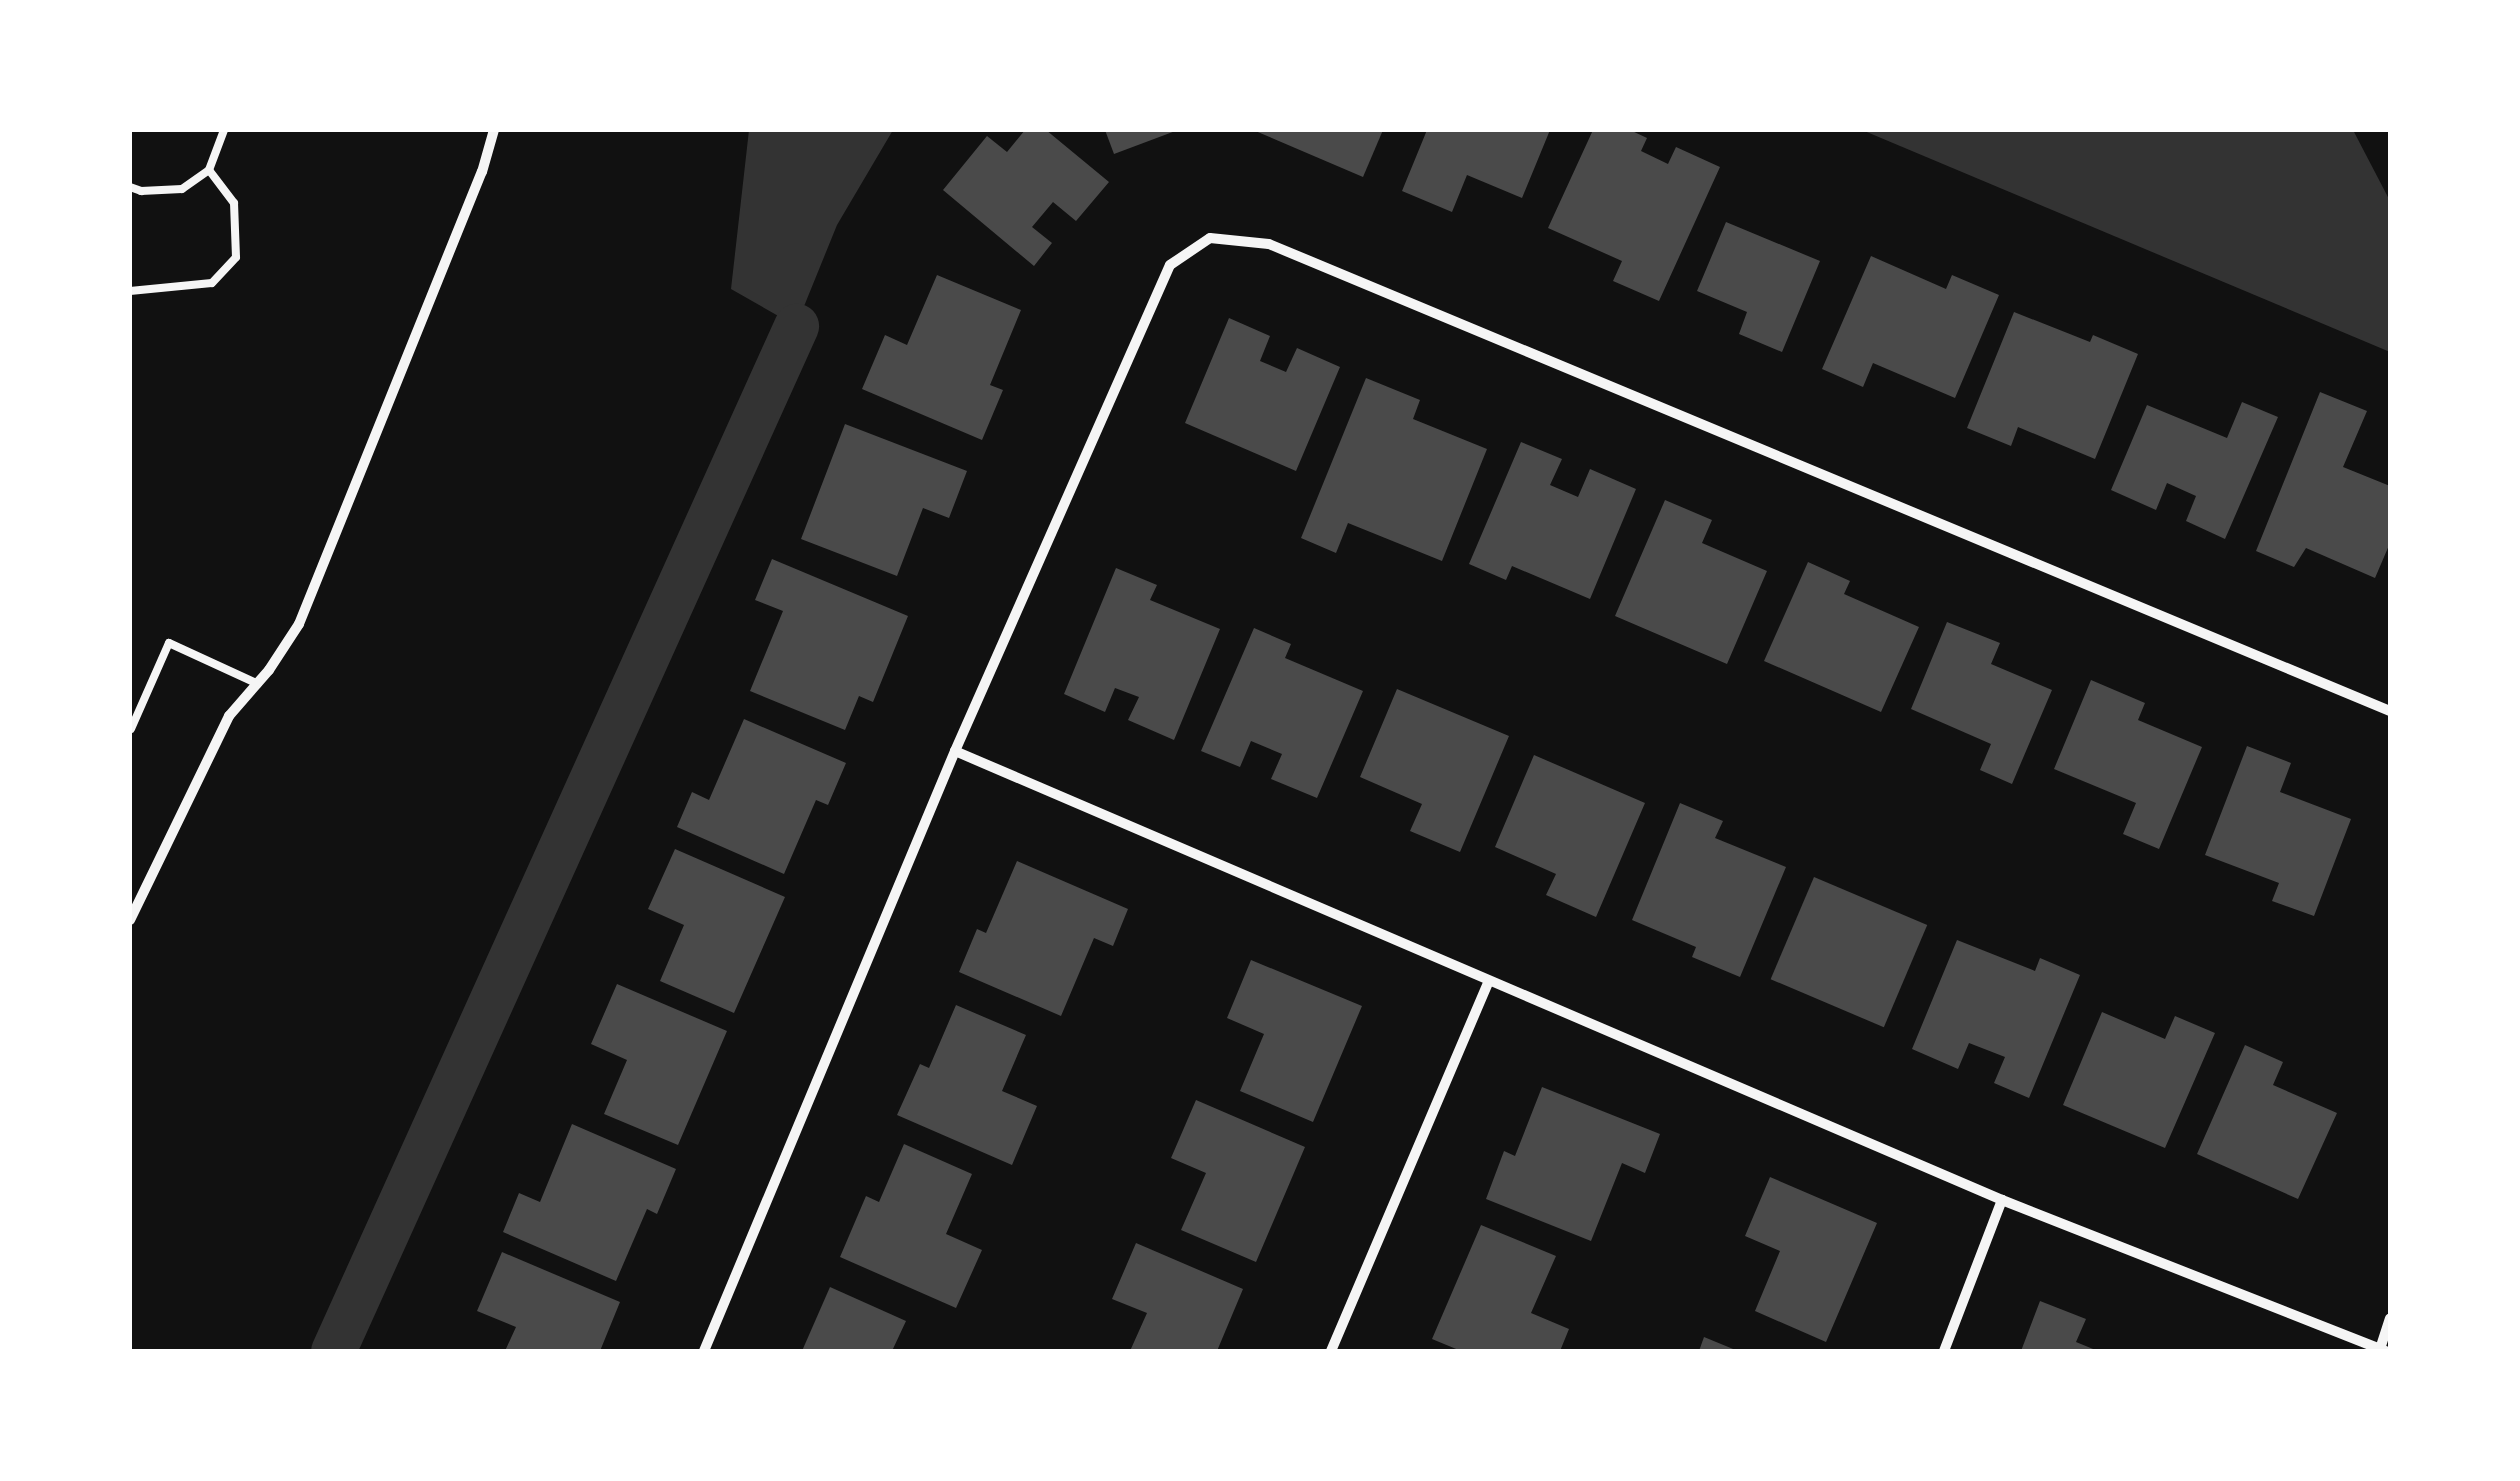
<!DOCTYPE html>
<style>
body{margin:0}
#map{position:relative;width:2520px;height:1481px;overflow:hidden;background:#111;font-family:Montserrat,sans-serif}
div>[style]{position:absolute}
.water>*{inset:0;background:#333}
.canal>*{height:45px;margin:-22.5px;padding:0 22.5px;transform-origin:22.5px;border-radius:22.5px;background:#333}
.building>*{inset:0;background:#4a4a4a;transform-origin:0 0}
.service>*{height:8px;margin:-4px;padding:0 4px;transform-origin:4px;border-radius:4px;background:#f5f5f5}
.minor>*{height:10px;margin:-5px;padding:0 5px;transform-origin:5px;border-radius:5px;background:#f5f5f5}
span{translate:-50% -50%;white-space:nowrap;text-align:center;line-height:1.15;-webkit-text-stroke:8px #fff;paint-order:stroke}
.frame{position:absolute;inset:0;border:132px solid #fff;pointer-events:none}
</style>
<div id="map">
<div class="water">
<i style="clip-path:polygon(749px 130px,893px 130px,837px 225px,796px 326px,731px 289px)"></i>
<i style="clip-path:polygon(1862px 130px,2353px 130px,2390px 201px,2390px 352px)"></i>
</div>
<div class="canal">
<i style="left:333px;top:1351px;width:1125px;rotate:-65.69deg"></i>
</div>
<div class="building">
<i style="clip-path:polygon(1025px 130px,1046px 130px,1109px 182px,1076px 221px,1053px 202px,1032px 227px,1052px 243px,1034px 266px,943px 190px,987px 136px,1007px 152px)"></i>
<i style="clip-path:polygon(1105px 130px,1178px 130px,1114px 154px)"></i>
<i style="clip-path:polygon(1253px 130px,1383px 130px,1363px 177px)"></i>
<i style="clip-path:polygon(1427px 130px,1550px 130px,1522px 198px,1467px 175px,1452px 212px,1402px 191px)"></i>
<i style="clip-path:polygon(1593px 130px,1630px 130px,1647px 138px,1641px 151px,1668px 164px,1676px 147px,1720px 167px,1659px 301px,1613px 281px,1622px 261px,1548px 228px)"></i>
<i style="clip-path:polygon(1726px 222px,1820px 261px,1782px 352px,1739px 334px,1747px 312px,1697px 291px)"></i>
<i style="clip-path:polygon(1871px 256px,1946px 289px,1952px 275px,1999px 295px,1955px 398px,1873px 363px,1863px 387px,1822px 369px)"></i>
<i style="clip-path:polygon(937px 275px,1021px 310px,990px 385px,1003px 390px,982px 440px,862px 389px,885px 335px,907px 345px)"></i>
<i style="clip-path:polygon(2014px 312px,2090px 342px,2093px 335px,2138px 354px,2095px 459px,2018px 427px,2011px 446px,1967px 428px)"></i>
<i style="clip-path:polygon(1229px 318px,1270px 336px,1260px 361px,1286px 372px,1297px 348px,1340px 367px,1296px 471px,1185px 423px)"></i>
<i style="clip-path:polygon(1366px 378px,1420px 400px,1413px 419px,1487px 449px,1442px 561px,1348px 523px,1336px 553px,1301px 538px)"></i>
<i style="clip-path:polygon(2320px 392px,2367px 411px,2343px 467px,2390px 486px,2390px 543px,2375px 578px,2306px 548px,2294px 567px,2256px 551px)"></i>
<i style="clip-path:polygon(2242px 402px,2278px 417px,2225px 539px,2186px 521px,2196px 496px,2167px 483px,2156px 510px,2111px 490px,2147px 405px,2227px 438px)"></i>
<i style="clip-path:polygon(845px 424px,967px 471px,949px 518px,923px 508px,897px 576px,801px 539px)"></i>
<i style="clip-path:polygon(1521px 442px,1562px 459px,1550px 485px,1578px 497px,1590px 469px,1636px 489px,1590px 599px,1512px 566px,1506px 580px,1469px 564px)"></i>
<i style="clip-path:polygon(1665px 500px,1712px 520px,1702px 543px,1767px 571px,1727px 664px,1615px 616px)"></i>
<i style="clip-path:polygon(772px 559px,908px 616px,873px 702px,859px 696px,845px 730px,750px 691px,783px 611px,755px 600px)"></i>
<i style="clip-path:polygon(1808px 562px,1850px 581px,1844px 594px,1919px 627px,1881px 712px,1764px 661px)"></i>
<i style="clip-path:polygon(1116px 568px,1157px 585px,1150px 600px,1220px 629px,1174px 740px,1128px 720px,1139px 697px,1115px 688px,1105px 712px,1064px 694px)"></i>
<i style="clip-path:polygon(1947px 622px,2000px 643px,1991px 664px,2052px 690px,2012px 784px,1980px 770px,1991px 744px,1911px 709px)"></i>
<i style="clip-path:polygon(1254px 628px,1291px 644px,1285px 658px,1363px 691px,1317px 798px,1271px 779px,1282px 754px,1251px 741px,1240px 767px,1201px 751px)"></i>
<i style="clip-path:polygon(2091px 680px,2145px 703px,2138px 720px,2202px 747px,2159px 849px,2123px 834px,2136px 803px,2054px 769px)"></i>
<i style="clip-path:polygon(1397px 689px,1509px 736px,1460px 852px,1410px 831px,1422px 804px,1360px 777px)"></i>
<i style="clip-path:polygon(744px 719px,846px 763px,828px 805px,816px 800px,784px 874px,677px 827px,692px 792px,709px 800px)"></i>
<i style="clip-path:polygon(2247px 746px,2291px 763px,2280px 792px,2351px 819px,2314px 916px,2272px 901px,2279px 883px,2205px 855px)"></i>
<i style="clip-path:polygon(1534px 755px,1645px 803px,1596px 917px,1546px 895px,1556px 874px,1495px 847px)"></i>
<i style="clip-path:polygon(1680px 803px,1723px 821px,1715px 838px,1786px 867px,1740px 977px,1692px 957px,1696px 947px,1632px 920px)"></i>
<i style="clip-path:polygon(675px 849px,785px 897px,734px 1013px,660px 981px,684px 925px,648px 909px)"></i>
<i style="clip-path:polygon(1017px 861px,1128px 909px,1113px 946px,1094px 938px,1061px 1016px,959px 972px,977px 929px,986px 933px)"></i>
<i style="left:1814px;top:877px;width:123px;height:111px;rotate:23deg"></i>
<i style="clip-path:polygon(1957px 940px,2035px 971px,2040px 958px,2080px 975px,2029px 1098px,1994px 1083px,2005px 1057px,1969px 1043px,1958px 1069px,1912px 1049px)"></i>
<i style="clip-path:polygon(1251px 960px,1362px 1006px,1313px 1122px,1240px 1091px,1264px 1034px,1227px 1018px)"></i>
<i style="clip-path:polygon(617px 984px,727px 1031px,678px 1145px,604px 1114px,627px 1060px,591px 1044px)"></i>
<i style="clip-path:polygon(956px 1005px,1026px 1035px,1002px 1091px,1037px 1106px,1012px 1165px,897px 1115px,920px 1064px,929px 1068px)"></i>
<i style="clip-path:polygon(2102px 1012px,2165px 1039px,2175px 1016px,2215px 1033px,2165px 1148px,2063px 1105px)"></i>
<i style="clip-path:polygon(2245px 1045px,2283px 1062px,2273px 1085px,2337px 1113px,2298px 1199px,2197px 1154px)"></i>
<i style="clip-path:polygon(1542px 1087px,1660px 1134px,1645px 1173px,1622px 1163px,1591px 1241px,1486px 1199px,1504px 1151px,1515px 1156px)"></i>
<i style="clip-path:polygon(1196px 1100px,1305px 1147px,1256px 1262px,1181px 1230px,1206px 1173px,1171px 1158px)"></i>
<i style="clip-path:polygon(572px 1124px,676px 1169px,657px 1214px,647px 1209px,616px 1281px,503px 1232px,519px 1193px,540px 1202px)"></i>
<i style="clip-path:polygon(904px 1144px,972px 1174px,946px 1234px,982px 1250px,956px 1308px,840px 1257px,866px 1196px,879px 1202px)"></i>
<i style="clip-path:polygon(1770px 1177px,1877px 1223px,1826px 1342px,1755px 1311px,1780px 1251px,1745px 1236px)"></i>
<i style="clip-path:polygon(1481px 1225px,1556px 1256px,1531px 1313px,1569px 1329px,1560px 1351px,1461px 1351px,1432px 1339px)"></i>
<i style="clip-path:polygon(1136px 1243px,1243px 1289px,1217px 1351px,1130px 1351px,1147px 1313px,1112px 1299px)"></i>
<i style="clip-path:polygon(502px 1252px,620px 1302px,600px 1351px,505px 1351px,516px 1327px,477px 1311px)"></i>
<i style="clip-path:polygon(830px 1287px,906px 1321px,892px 1351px,802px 1351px)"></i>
<i style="clip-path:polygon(2040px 1301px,2086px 1319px,2076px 1342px,2098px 1351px,2021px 1351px)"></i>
<i style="clip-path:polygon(1704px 1337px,1738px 1351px,1699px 1351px)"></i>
</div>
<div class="service">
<i style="left:130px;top:187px;width:12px;rotate:20deg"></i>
<i style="left:141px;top:191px;width:41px;rotate:-2.8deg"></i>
<i style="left:182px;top:189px;width:33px;rotate:-35deg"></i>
<i style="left:209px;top:170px;width:43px;rotate:-69.4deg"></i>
<i style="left:130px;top:291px;width:82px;rotate:-5.6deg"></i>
<i style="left:212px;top:283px;width:35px;rotate:-47deg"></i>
<i style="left:236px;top:257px;width:54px;rotate:-92.1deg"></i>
<i style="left:234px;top:203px;width:41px;rotate:-127.1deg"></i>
<i style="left:131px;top:729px;width:94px;rotate:-66.2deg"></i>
<i style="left:169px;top:643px;width:98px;rotate:24.7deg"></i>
</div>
<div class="minor">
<i style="left:955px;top:751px;width:1139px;rotate:23.21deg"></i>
<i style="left:2002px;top:1200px;width:412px;rotate:21.5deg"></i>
<i style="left:130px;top:920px;width:227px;rotate:-64.1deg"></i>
<i style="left:229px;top:716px;width:61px;rotate:-49deg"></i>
<i style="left:269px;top:670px;width:55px;rotate:-56.9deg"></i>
<i style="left:299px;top:624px;width:488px;rotate:-68deg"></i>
<i style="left:482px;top:172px;width:44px;rotate:-74.1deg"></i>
<i style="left:2380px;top:1349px;width:32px;rotate:-72deg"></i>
<i style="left:704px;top:1351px;width:650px;rotate:-67.3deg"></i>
<i style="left:955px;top:751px;width:531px;rotate:-66.14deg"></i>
<i style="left:1170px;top:265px;width:48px;rotate:-34deg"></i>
<i style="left:1210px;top:238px;width:59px;rotate:5.8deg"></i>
<i style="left:1269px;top:244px;width:1214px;rotate:22.62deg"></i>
<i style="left:1331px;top:1351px;width:402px;rotate:-66.9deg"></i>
<i style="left:1944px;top:1351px;width:162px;rotate:-69deg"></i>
</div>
<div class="frame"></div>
</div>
